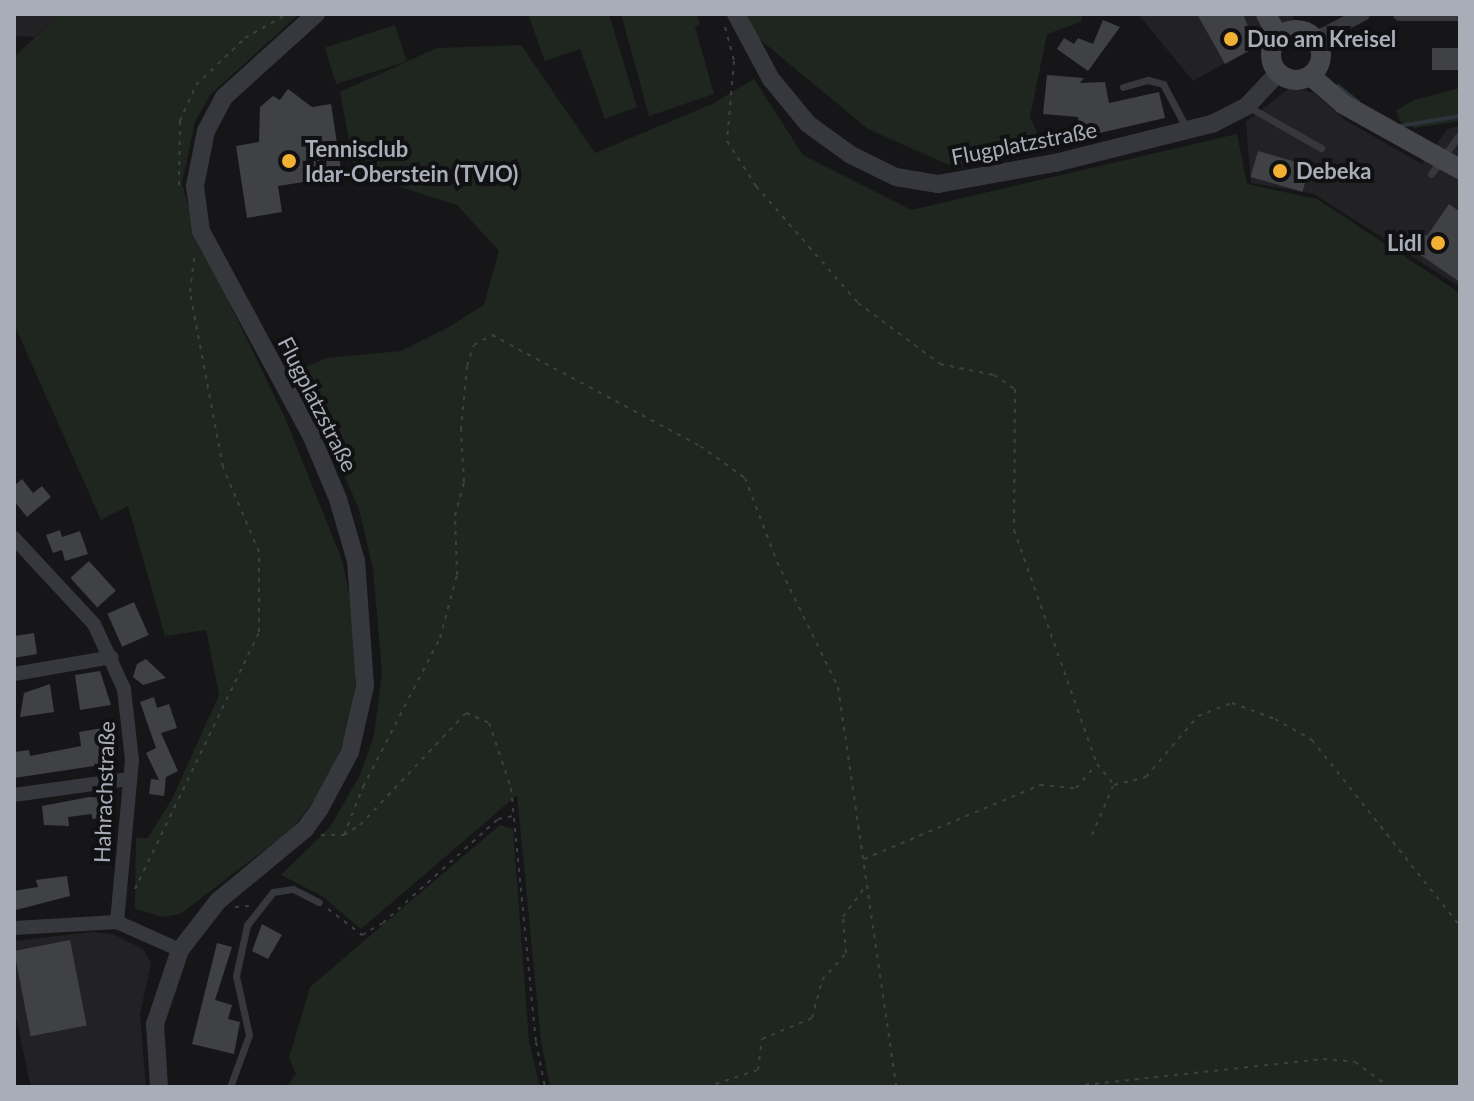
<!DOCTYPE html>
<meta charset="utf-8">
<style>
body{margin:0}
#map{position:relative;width:1474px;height:1101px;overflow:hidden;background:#161618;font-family:Lato,sans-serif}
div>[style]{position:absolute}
.built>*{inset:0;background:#222225}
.green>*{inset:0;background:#1e261f;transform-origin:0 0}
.stream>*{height:4px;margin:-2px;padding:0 2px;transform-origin:2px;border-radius:2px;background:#2c353c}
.building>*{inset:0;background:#404145;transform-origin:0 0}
.path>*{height:2px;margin-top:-1px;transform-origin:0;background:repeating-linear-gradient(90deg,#3d3f44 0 4px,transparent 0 10px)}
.service>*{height:7px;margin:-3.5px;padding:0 3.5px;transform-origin:3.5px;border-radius:3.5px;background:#37383d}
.minor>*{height:14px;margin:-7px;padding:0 7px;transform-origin:7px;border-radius:7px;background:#37383d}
.tertiary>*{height:18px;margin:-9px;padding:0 9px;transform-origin:9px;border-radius:9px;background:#37383d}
.secondary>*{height:20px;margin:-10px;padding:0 10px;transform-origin:10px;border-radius:10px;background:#45474d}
.secondary>.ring{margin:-10px;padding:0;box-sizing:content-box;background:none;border:20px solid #45474d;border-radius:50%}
.dots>*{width:22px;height:22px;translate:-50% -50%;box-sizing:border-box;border:4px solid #111113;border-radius:50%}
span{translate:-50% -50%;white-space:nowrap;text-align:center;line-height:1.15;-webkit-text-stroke:8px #111113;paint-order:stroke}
.poi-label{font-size:22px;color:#a8adb8;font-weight:700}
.left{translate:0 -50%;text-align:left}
.right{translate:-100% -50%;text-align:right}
.street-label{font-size:22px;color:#a8adb8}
.frame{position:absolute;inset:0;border:16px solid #a8adb8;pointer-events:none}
</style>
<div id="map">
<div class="built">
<i style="clip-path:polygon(14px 14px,60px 14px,35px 37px,14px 36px)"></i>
<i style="clip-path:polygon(1138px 14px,1292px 14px,1296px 23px,1193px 81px)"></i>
<i style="clip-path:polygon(1291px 87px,1314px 93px,1345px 120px,1422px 164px,1447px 129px,1460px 126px,1460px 287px,1314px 194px,1251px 183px,1246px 122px)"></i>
<i style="clip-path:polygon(92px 932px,113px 934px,143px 949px,151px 963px,140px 1014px,146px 1087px,31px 1087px,14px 1009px,14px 941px)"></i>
</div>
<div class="green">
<i style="clip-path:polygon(60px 14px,299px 14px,210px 95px,195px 122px,182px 183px,195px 232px,286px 420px,342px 560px,355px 622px,355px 687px,346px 736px,325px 786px,293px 828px,180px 914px,163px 917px,135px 909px,136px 838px,148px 838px,172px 799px,219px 695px,206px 630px,165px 636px,128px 506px,101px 520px,14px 324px,14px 57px)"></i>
<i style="clip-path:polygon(528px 14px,609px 14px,637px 107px,605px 119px,580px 49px,545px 61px)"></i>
<i style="clip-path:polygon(621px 14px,697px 14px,700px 25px,695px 27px,714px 94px,649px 116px)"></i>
<i style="clip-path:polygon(741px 14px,1083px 14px,1081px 22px,1047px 34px,1030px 117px,1040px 140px,958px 169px,868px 129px,741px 24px)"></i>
<i style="left:395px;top:25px;width:38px;height:74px;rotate:72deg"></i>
<i style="clip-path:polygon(521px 45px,595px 153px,712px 104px,754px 79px,803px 155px,911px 210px,1237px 134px,1247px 184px,1317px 199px,1460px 293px,1460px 1087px,550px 1087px,541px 1041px,517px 795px,361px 929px,322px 896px,281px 875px,330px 827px,360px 775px,374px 735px,382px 673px,373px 569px,359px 509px,297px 370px,327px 358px,401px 351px,447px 328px,484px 305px,499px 251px,457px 205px,355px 173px,340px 92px,437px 48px)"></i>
<i style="clip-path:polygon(1460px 88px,1460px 121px,1415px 128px,1400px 121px,1396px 111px,1414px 100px)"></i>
<i style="clip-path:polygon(500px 825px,513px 829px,529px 1042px,540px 1087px,287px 1087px,296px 1074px,289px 1058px,310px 987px)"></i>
</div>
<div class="stream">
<i style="left:1338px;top:86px;width:26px;rotate:39deg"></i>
<i style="left:1400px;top:126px;width:61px;rotate:-9.5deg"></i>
</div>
<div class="building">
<i style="clip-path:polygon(1197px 14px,1243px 14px,1256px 47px,1225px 64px)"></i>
<i style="clip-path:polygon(1103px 20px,1120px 27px,1088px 71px,1057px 49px,1064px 38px,1074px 44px,1078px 38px,1093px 44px)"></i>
<i style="left:1460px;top:48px;width:22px;height:28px;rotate:90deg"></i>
<i style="clip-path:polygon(1047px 75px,1084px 78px,1080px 83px,1105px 82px,1109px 103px,1159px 92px,1165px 118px,1082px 137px,1078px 117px,1043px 114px)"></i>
<i style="clip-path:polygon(288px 89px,312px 107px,331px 104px,342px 176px,278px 186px,282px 212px,247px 218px,236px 146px,259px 142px,260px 107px,273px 96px,280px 100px)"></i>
<i style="left:1258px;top:151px;width:54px;height:27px;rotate:16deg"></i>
<i style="clip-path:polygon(1449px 204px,1460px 212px,1460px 282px,1416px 252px,1420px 246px,1414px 241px,1420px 231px,1427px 236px)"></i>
<i style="clip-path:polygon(22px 479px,33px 493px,42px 486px,51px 497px,27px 517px,14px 501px,14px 486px)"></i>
<i style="clip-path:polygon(60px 530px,62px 537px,80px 531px,88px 554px,65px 561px,62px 550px,53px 553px,46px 535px)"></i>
<i style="left:89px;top:561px;width:40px;height:25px;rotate:48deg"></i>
<i style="left:134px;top:602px;width:36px;height:29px;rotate:66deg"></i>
<i style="clip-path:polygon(34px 633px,37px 654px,14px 658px,14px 636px)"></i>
<i style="clip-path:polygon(146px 659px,166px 678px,143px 685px,133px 677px,137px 664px)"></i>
<i style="clip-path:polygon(100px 671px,111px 705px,80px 710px,75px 675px)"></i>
<i style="clip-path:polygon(50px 684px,54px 712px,20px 717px,24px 693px)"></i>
<i style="clip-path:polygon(154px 697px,157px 708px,169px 704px,177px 728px,161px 733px,178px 771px,166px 777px,164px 796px,149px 794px,151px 779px,159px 780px,146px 753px,156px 748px,140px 702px)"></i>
<i style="clip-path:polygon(108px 727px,114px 763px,14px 778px,14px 752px,29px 750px,30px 756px,81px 746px,79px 732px)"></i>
<i style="clip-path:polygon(89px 797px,107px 798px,110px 816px,92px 819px,92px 814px,68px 817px,69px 826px,44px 825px,42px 806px)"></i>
<i style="clip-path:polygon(67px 876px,70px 896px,16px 910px,14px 891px,38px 887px,36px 880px)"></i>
<i style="clip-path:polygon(262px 924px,282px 935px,268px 959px,252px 951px)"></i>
<i style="left:70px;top:940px;width:87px;height:57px;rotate:79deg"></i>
<i style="clip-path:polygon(217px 943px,232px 947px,215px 1000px,232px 1005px,228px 1019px,240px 1022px,234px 1054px,192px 1044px)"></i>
</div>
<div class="path">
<i style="left:725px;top:27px;width:35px;rotate:75deg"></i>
<i style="left:734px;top:61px;width:80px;rotate:95deg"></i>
<i style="left:727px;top:141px;width:54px;rotate:57.2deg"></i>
<i style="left:756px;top:186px;width:155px;rotate:48.9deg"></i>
<i style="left:858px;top:303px;width:102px;rotate:36.6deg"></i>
<i style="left:940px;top:364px;width:55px;rotate:11.5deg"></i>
<i style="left:994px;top:375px;width:25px;rotate:34deg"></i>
<i style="left:1015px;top:389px;width:141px;rotate:90.4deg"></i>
<i style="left:1014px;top:530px;width:248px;rotate:70.5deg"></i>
<i style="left:1097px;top:764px;width:27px;rotate:51deg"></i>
<i style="left:1114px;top:785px;width:33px;rotate:-14deg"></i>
<i style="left:1146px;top:777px;width:80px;rotate:-49.6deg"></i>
<i style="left:1198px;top:716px;width:36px;rotate:-21deg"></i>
<i style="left:1232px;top:703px;width:46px;rotate:20.4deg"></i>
<i style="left:1275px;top:719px;width:43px;rotate:29.6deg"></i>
<i style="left:1312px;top:740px;width:238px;rotate:51.5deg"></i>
<i style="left:179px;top:185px;width:64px;rotate:-89.1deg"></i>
<i style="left:180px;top:121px;width:39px;rotate:-66deg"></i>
<i style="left:196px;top:85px;width:68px;rotate:-43.8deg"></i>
<i style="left:245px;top:38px;width:48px;rotate:-29.7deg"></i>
<i style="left:321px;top:835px;width:23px"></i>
<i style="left:344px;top:835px;width:19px;rotate:-32deg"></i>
<i style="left:360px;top:825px;width:154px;rotate:-46.6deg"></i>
<i style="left:466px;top:713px;width:25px;rotate:23deg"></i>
<i style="left:489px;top:723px;width:69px;rotate:71.3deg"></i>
<i style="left:511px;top:788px;width:255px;rotate:84.4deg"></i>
<i style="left:536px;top:1042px;width:46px;rotate:78.7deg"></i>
<i style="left:344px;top:835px;width:52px;rotate:-68.4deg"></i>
<i style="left:363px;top:787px;width:168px;rotate:-62.7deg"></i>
<i style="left:440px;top:638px;width:65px;rotate:-74.9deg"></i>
<i style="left:457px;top:575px;width:59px;rotate:-91.9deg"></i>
<i style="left:455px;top:516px;width:35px;rotate:-75deg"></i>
<i style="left:464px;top:482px;width:52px;rotate:-93.3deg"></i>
<i style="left:461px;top:430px;width:64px;rotate:-84.6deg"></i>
<i style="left:467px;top:366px;width:22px;rotate:-72deg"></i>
<i style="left:474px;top:345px;width:21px;rotate:-29deg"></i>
<i style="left:492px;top:335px;width:236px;rotate:28.1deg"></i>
<i style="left:700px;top:446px;width:55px;rotate:35.4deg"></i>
<i style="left:745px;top:478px;width:90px;rotate:69.1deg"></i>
<i style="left:777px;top:562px;width:139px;rotate:64deg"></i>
<i style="left:838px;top:687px;width:404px;rotate:81.7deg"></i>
<i style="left:1092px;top:835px;width:53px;rotate:-66.8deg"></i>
<i style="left:864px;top:859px;width:191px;rotate:-22.8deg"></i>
<i style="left:1040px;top:785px;width:36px;rotate:5deg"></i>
<i style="left:1076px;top:788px;width:30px;rotate:-49deg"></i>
<i style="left:135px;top:889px;width:285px;rotate:-64.2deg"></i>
<i style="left:259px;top:632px;width:80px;rotate:-90deg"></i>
<i style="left:259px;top:552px;width:92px;rotate:-113deg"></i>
<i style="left:223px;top:467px;width:178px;rotate:-100.7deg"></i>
<i style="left:190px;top:292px;width:39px;rotate:-83deg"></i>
<i style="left:235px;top:907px;width:14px;rotate:-4deg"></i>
<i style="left:328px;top:909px;width:43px;rotate:37.4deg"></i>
<i style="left:362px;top:935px;width:24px;rotate:-30deg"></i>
<i style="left:383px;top:923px;width:155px;rotate:-42.1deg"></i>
<i style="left:498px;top:819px;width:15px;rotate:-11deg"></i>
<i style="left:706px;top:1087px;width:55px;rotate:-18.1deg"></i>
<i style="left:758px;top:1070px;width:31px;rotate:-83deg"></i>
<i style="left:762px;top:1039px;width:54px;rotate:-22.8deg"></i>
<i style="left:812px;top:1018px;width:39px;rotate:-75deg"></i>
<i style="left:822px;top:980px;width:36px;rotate:-48deg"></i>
<i style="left:846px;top:953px;width:36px;rotate:-95deg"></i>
<i style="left:843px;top:917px;width:39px;rotate:-54deg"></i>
<i style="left:1065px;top:1087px;width:260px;rotate:-6.2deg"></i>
<i style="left:1323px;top:1059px;width:32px;rotate:5deg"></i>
<i style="left:1355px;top:1062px;width:42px;rotate:36.3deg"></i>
</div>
<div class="service">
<i style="left:1123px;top:87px;width:26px;rotate:-16deg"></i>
<i style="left:1148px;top:80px;width:16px;rotate:15deg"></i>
<i style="left:1163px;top:84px;width:51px;rotate:61.9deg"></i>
<i style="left:1249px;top:107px;width:83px;rotate:29.7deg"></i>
<i style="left:1431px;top:174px;width:49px;rotate:-54.1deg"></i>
<i style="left:230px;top:1087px;width:55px;rotate:-69.9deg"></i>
<i style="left:249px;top:1035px;width:60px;rotate:-102.4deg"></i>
<i style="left:236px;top:976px;width:52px;rotate:-77.8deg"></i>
<i style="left:247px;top:925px;width:42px;rotate:-51.8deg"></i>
<i style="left:273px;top:892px;width:20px;rotate:-9deg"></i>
<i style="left:293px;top:889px;width:29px;rotate:27deg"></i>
</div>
<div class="minor">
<i style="left:1400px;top:14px;width:59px"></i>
<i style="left:1315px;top:39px;width:54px;rotate:-27.5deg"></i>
<i style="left:14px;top:538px;width:117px;rotate:47.1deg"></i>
<i style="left:94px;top:624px;width:72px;rotate:65.2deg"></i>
<i style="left:124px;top:689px;width:71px;rotate:83.6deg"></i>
<i style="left:132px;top:760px;width:163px;rotate:95.3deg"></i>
<i style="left:14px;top:674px;width:99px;rotate:-9.8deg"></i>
<i style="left:14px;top:795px;width:117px;rotate:-7.9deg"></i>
<i style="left:14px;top:928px;width:103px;rotate:-3.3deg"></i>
<i style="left:117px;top:922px;width:69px;rotate:24deg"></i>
</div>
<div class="tertiary">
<i style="left:736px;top:14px;width:74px;rotate:61.7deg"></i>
<i style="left:771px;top:79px;width:58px;rotate:50.6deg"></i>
<i style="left:808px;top:124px;width:53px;rotate:35.8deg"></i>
<i style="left:851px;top:155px;width:50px;rotate:26.1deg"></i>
<i style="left:896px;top:177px;width:43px;rotate:9.5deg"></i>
<i style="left:938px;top:184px;width:119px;rotate:-10.2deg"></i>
<i style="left:1055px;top:163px;width:162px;rotate:-14deg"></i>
<i style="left:1212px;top:124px;width:39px;rotate:-27deg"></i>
<i style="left:1247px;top:106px;width:45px;rotate:-46.8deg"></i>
<i style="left:159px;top:1087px;width:63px;rotate:-93.6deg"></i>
<i style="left:155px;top:1024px;width:78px;rotate:-71.3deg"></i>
<i style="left:180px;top:950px;width:62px;rotate:-52.2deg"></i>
<i style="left:218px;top:901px;width:113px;rotate:-39.6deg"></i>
<i style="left:305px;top:829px;width:26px;rotate:-54deg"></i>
<i style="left:320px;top:808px;width:64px;rotate:-61.8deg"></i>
<i style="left:350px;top:752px;width:68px;rotate:-77.2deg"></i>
<i style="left:365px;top:686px;width:125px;rotate:-94.1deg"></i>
<i style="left:356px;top:561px;width:65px;rotate:-106.2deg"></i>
<i style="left:338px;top:499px;width:67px;rotate:-112.8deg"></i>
<i style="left:312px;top:437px;width:234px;rotate:-118.3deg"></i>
<i style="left:201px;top:231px;width:45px;rotate:-97.6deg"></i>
<i style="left:195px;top:186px;width:56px;rotate:-78.7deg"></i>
<i style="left:206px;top:131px;width:38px;rotate:-62deg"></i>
<i style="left:224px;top:97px;width:124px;rotate:-42.1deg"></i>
</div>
<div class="secondary">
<i style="left:1266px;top:14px;width:27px;rotate:62deg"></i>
<i class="ring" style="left:1271px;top:30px;width:30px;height:30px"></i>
<i style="left:1311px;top:76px;width:43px;rotate:41.2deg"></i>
<i style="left:1343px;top:104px;width:134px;rotate:29.1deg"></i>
</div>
<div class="dots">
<i style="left:1231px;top:39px;background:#f2b134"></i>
<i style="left:289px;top:161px;background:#f2b134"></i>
<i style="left:1280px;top:171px;background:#f2b134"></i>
<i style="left:1438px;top:243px;background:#f2b134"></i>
</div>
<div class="poi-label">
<span class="left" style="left:1247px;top:39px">Duo am Kreisel</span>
<span class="left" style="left:305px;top:161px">Tennisclub<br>Idar-Oberstein (TVIO)</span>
<span class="left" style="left:1296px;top:171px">Debeka</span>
<span class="right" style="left:1422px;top:243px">Lidl</span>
</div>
<div class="street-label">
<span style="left:1024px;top:143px;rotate:-11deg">Flugplatzstraße</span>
<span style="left:318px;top:404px;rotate:63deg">Flugplatzstraße</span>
<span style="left:104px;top:792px;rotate:-88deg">Hahrachstraße</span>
</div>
<div class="frame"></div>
</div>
